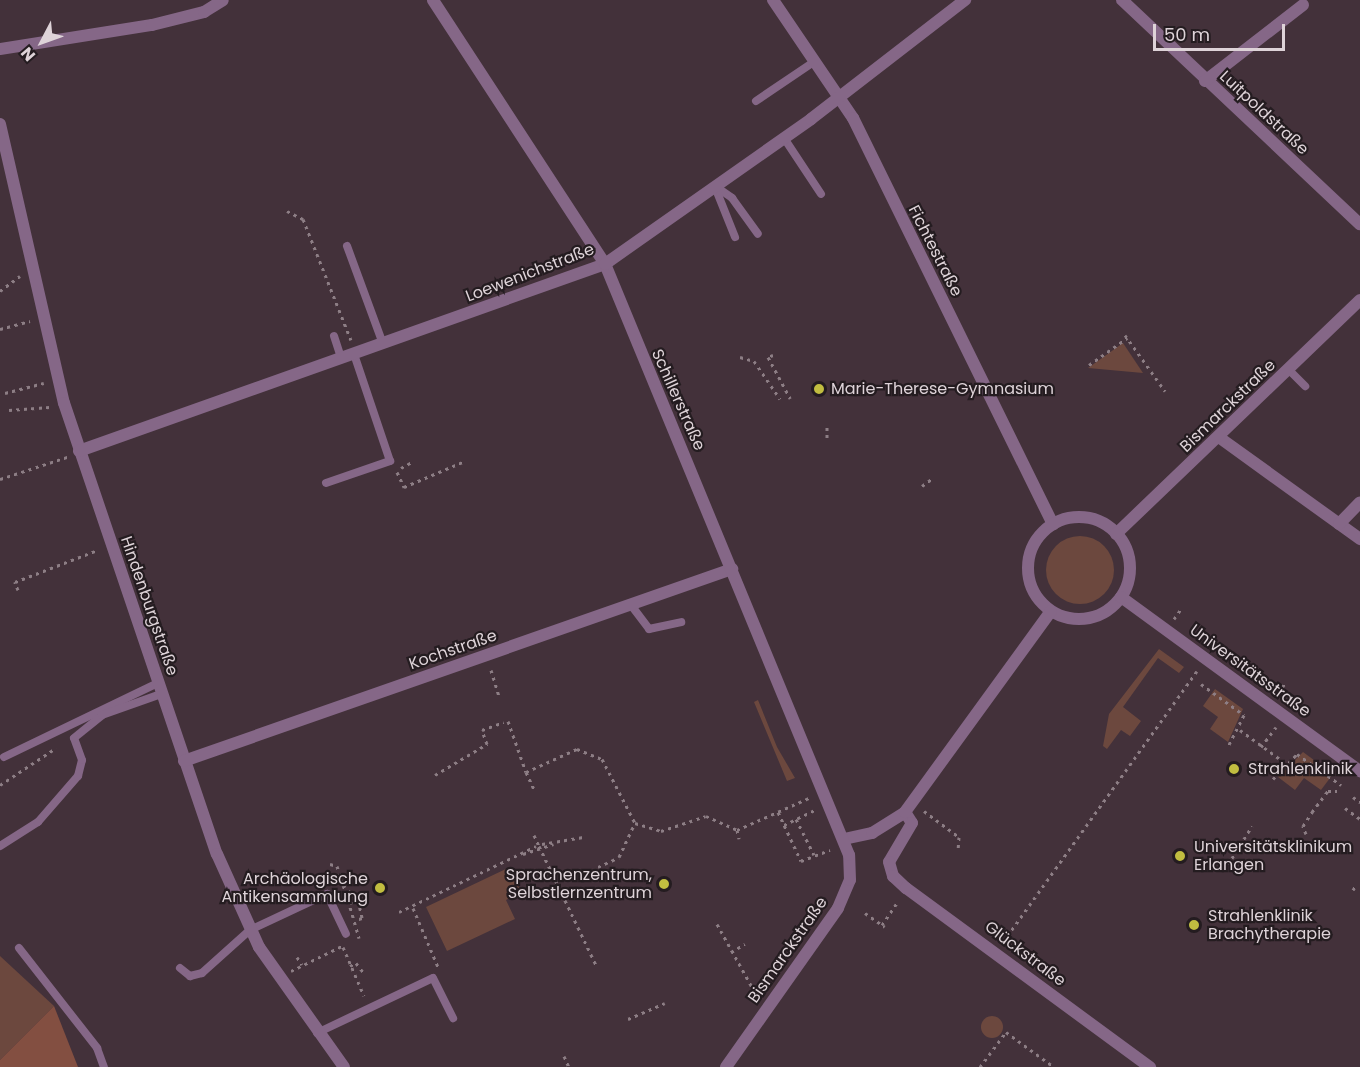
<!DOCTYPE html>
<meta charset="utf-8">
<style>
body{margin:0}
#map{position:relative;width:1360px;height:1067px;overflow:hidden;background:#43313a;font-family:Poppins,sans-serif}
div>[style]{position:absolute}
.green>*{inset:0;background:#6c483e}
.round{border-radius:50%}
.forest>*{inset:0;background:#834f41}
.path>*{height:3px;margin-top:-1.5px;transform-origin:0;background:repeating-linear-gradient(90deg,#8d7e85 0 3px,transparent 0 7.5px)}
.service>*{height:8px;margin:-4px;padding:0 4px;transform-origin:4px;border-radius:4px;background:#856787}
.pedestrian>*{height:12px;margin:-6px;padding:0 6px;transform-origin:6px;border-radius:6px;background:#856787}
.minor>*{height:12px;margin:-6px;padding:0 6px;transform-origin:6px;border-radius:6px;background:#856787}
.minor>.ring{margin:-6px;padding:0;box-sizing:content-box;background:none;border:12px solid #856787;border-radius:50%}
.tertiary>*{height:12px;margin:-6px;padding:0 6px;transform-origin:6px;border-radius:6px;background:#856787}
.path-bridge>*{height:3px;margin-top:-1.5px;transform-origin:0;background:repeating-linear-gradient(90deg,#8d7e85 0 3px,transparent 0 7.5px)}
.dots>*{width:16px;height:16px;translate:-50% -50%;box-sizing:border-box;border:3px solid #241c20;border-radius:50%}
span{translate:-50% -50%;white-space:nowrap;text-align:center;line-height:1.15;-webkit-text-stroke:4.5px #241c20;paint-order:stroke}
.street-label{font-size:16px;color:#ded3d8}
.poi-label{font-size:16px;color:#ded3d8}
.left{translate:0 -50%;text-align:left}
.right{translate:-100% -50%;text-align:right}
.north{position:absolute;left:12px;top:12px;width:60px;height:60px;-webkit-text-stroke:4px #241c20;paint-order:stroke;rotate:229deg;font-size:16px;font-weight:700;line-height:24px;text-align:center;color:#ded3d8}
.north::after{content:'';display:block;margin:auto;width:21px;height:27px;background:#ded3d8;clip-path:polygon(50% 0,100% 100%,50% 72%,0 100%)}
.scale{position:absolute;left:1153px;top:24px;width:132px;height:27px;box-sizing:border-box;border:3px solid #ded3d8;border-top:0;padding-left:8px;font-size:18px;line-height:21px;white-space:nowrap;color:#ded3d8;-webkit-text-stroke:4px #241c20;paint-order:stroke}
</style>
<div id="map">
<div class="green">
<i style="clip-path:polygon(1123px 343px,1143px 373px,1088px 368px)"></i>
<i class="round" style="left:1046px;top:536px;width:68px;height:68px"></i>
<i style="clip-path:polygon(1159px 649px,1184px 667px,1179px 673px,1158px 658px,1123px 707px,1141px 721px,1130px 736px,1121px 730px,1107px 749px,1103px 746px,1109px 714px)"></i>
<i style="clip-path:polygon(1215px 689px,1243px 709px,1228px 742px,1210px 729px,1218px 717px,1203px 706px)"></i>
<i style="clip-path:polygon(758px 700px,777px 747px,795px 778px,787px 781px,754px 702px)"></i>
<i style="clip-path:polygon(1303px 752px,1333px 774px,1321px 790px,1304px 778px,1295px 790px,1278px 777px)"></i>
<i style="clip-path:polygon(510px 867px,521px 892px,506px 900px,515px 919px,447px 951px,426px 907px)"></i>
<i style="clip-path:polygon(0 956px,54px 1006px,0 1060px)"></i>
<i class="round" style="left:981px;top:1016px;width:22px;height:22px"></i>
</div>
<div class="forest">
<i style="clip-path:polygon(54px 1006px,78px 1067px,0 1067px,0 1060px)"></i>
</div>
<div class="path">
<i style="left:287px;top:211px;width:18px;rotate:27deg"></i>
<i style="left:303px;top:219px;width:130px;rotate:68.4deg"></i>
<i style="left:0;top:291px;width:25px;rotate:-37deg"></i>
<i style="left:0;top:329px;width:31px;rotate:-15deg"></i>
<i style="left:1125px;top:335px;width:69px;rotate:54.5deg"></i>
<i style="left:773px;top:355px;width:5px;rotate:158deg"></i>
<i style="left:768px;top:357px;width:47px;rotate:61.8deg"></i>
<i style="left:740px;top:357px;width:15px;rotate:16deg"></i>
<i style="left:754px;top:361px;width:46px;rotate:55.6deg"></i>
<i style="left:1089px;top:365px;width:47px;rotate:-35.4deg"></i>
<i style="left:5px;top:393px;width:40px;rotate:-14.4deg"></i>
<i style="left:9px;top:410px;width:41px;rotate:-4.2deg"></i>
<i style="left:827px;top:427px;width:12px;rotate:90deg"></i>
<i style="left:401px;top:468px;width:13px;rotate:-29deg"></i>
<i style="left:397px;top:472px;width:17px;rotate:65deg"></i>
<i style="left:404px;top:487px;width:64px;rotate:-23deg"></i>
<i style="left:0;top:479px;width:71px;rotate:-18.2deg"></i>
<i style="left:922px;top:486px;width:14px;rotate:-36deg"></i>
<i style="left:18px;top:590px;width:9px;rotate:-111deg"></i>
<i style="left:15px;top:582px;width:89px;rotate:-21.1deg"></i>
<i style="left:1174px;top:619px;width:12px;rotate:-55deg"></i>
<i style="left:491px;top:670px;width:27px;rotate:73deg"></i>
<i style="left:1201px;top:684px;width:53px;rotate:35.8deg"></i>
<i style="left:1244px;top:715px;width:36px;rotate:117deg"></i>
<i style="left:1278px;top:693px;width:14px;rotate:-54deg"></i>
<i style="left:508px;top:721px;width:54px;rotate:70.6deg"></i>
<i style="left:526px;top:772px;width:56px;rotate:-24.3deg"></i>
<i style="left:577px;top:749px;width:27px;rotate:22deg"></i>
<i style="left:602px;top:759px;width:72px;rotate:62.7deg"></i>
<i style="left:635px;top:823px;width:27px;rotate:17deg"></i>
<i style="left:661px;top:831px;width:47px;rotate:-18.4deg"></i>
<i style="left:706px;top:816px;width:34px;rotate:24deg"></i>
<i style="left:737px;top:830px;width:79px;rotate:-24deg"></i>
<i style="left:1240px;top:730px;width:54px;rotate:36deg"></i>
<i style="left:1261px;top:747px;width:25px;rotate:-53deg"></i>
<i style="left:526px;top:772px;width:21px;rotate:65deg"></i>
<i style="left:435px;top:775px;width:61px;rotate:-30.8deg"></i>
<i style="left:487px;top:744px;width:15px;rotate:-110deg"></i>
<i style="left:482px;top:730px;width:23px;rotate:-20deg"></i>
<i style="left:1273px;top:779px;width:35px;rotate:-46deg"></i>
<i style="left:1297px;top:754px;width:54px;rotate:35.2deg"></i>
<i style="left:0;top:785px;width:67px;rotate:-33.5deg"></i>
<i style="left:1353px;top:797px;width:9px;rotate:36deg"></i>
<i style="left:1345px;top:808px;width:19px;rotate:36deg"></i>
<i style="left:924px;top:811px;width:44px;rotate:36.6deg"></i>
<i style="left:959px;top:837px;width:13px;rotate:94deg"></i>
<i style="left:778px;top:812px;width:54px;rotate:64.9deg"></i>
<i style="left:801px;top:861px;width:31px;rotate:-21deg"></i>
<i style="left:796px;top:819px;width:40px;rotate:63.4deg"></i>
<i style="left:784px;top:825px;width:34px;rotate:-26deg"></i>
<i style="left:737px;top:830px;width:9px;rotate:77deg"></i>
<i style="left:1306px;top:834px;width:9px;rotate:-111deg"></i>
<i style="left:1303px;top:826px;width:17px;rotate:-57deg"></i>
<i style="left:1312px;top:812px;width:26px;rotate:-53deg"></i>
<i style="left:1328px;top:791px;width:9px"></i>
<i style="left:542px;top:844px;width:42px;rotate:-9.7deg"></i>
<i style="left:539px;top:846px;width:134px;rotate:64.4deg"></i>
<i style="left:523px;top:854px;width:32px;rotate:-18deg"></i>
<i style="left:330px;top:864px;width:7px;rotate:16deg"></i>
<i style="left:337px;top:866px;width:20px;rotate:72deg"></i>
<i style="left:343px;top:885px;width:9px;rotate:69deg"></i>
<i style="left:346px;top:893px;width:7px;rotate:153deg"></i>
<i style="left:598px;top:867px;width:23px;rotate:-25deg"></i>
<i style="left:619px;top:857px;width:38px;rotate:-65deg"></i>
<i style="left:1224px;top:871px;width:53px;rotate:-58.1deg"></i>
<i style="left:343px;top:885px;width:21px;rotate:45deg"></i>
<i style="left:358px;top:900px;width:18px;rotate:77deg"></i>
<i style="left:362px;top:918px;width:6px;rotate:162deg"></i>
<i style="left:1353px;top:890px;width:6px;rotate:-59deg"></i>
<i style="left:346px;top:893px;width:47px;rotate:73.9deg"></i>
<i style="left:350px;top:903px;width:15px;rotate:-23deg"></i>
<i style="left:413px;top:908px;width:64px;rotate:67deg"></i>
<i style="left:399px;top:912px;width:152px;rotate:-25.7deg"></i>
<i style="left:865px;top:913px;width:24px;rotate:35deg"></i>
<i style="left:717px;top:924px;width:85px;rotate:61deg"></i>
<i style="left:882px;top:925px;width:27px;rotate:-56deg"></i>
<i style="left:1003px;top:942px;width:333px;rotate:-54.4deg"></i>
<i style="left:343px;top:947px;width:53px;rotate:66.8deg"></i>
<i style="left:731px;top:952px;width:16px;rotate:-30deg"></i>
<i style="left:297px;top:957px;width:9px;rotate:58deg"></i>
<i style="left:350px;top:966px;width:7px;rotate:-27deg"></i>
<i style="left:356px;top:963px;width:11px;rotate:52deg"></i>
<i style="left:291px;top:971px;width:57px;rotate:-26.1deg"></i>
<i style="left:628px;top:1019px;width:40px;rotate:-23.4deg"></i>
<i style="left:564px;top:1056px;width:12px;rotate:66deg"></i>
<i style="left:980px;top:1067px;width:44px;rotate:-53.4deg"></i>
<i style="left:1006px;top:1032px;width:59px;rotate:36.1deg"></i>
</div>
<div class="service">
<i style="left:756px;top:101px;width:71px;rotate:-34.1deg"></i>
<i style="left:784px;top:138px;width:67px;rotate:56.5deg"></i>
<i style="left:715px;top:186px;width:21px;rotate:35deg"></i>
<i style="left:732px;top:198px;width:44px;rotate:54.2deg"></i>
<i style="left:715px;top:187px;width:54px;rotate:68.2deg"></i>
<i style="left:347px;top:246px;width:104px;rotate:69.8deg"></i>
<i style="left:334px;top:336px;width:23px;rotate:72deg"></i>
<i style="left:1289px;top:370px;width:23px;rotate:45deg"></i>
<i style="left:326px;top:483px;width:68px;rotate:-19deg"></i>
<i style="left:390px;top:461px;width:113px;rotate:-108.6deg"></i>
<i style="left:631px;top:605px;width:30px;rotate:53deg"></i>
<i style="left:649px;top:629px;width:33px;rotate:-12deg"></i>
<i style="left:4px;top:757px;width:171px;rotate:-25.7deg"></i>
<i style="left:0;top:846px;width:45px;rotate:-32.3deg"></i>
<i style="left:38px;top:822px;width:61px;rotate:-49deg"></i>
<i style="left:78px;top:776px;width:16px;rotate:-76deg"></i>
<i style="left:82px;top:760px;width:23px;rotate:-110deg"></i>
<i style="left:74px;top:738px;width:36px;rotate:-39deg"></i>
<i style="left:102px;top:715px;width:63px;rotate:-19.6deg"></i>
<i style="left:19px;top:948px;width:127px;rotate:52deg"></i>
<i style="left:97px;top:1048px;width:20px;rotate:70deg"></i>
<i style="left:180px;top:968px;width:13px;rotate:39deg"></i>
<i style="left:190px;top:976px;width:12px;rotate:-14deg"></i>
<i style="left:202px;top:973px;width:64px;rotate:-41.9deg"></i>
<i style="left:250px;top:930px;width:85px;rotate:-25.1deg"></i>
<i style="left:327px;top:894px;width:44px;rotate:64.6deg"></i>
<i style="left:317px;top:1033px;width:128px;rotate:-25.4deg"></i>
<i style="left:433px;top:978px;width:45px;rotate:63.4deg"></i>
</div>
<div class="pedestrian">
<i style="left:905px;top:812px;width:13px;rotate:58deg"></i>
<i style="left:912px;top:823px;width:45px;rotate:120.5deg"></i>
<i style="left:889px;top:862px;width:15px;rotate:74deg"></i>
<i style="left:893px;top:876px;width:18px;rotate:43deg"></i>
</div>
<div class="minor">
<i style="left:773px;top:0;width:143px;rotate:55.9deg"></i>
<i style="left:853px;top:118px;width:453px;rotate:63.8deg"></i>
<i style="left:1122px;top:0;width:327px;rotate:43.3deg"></i>
<i style="left:0;top:49px;width:154px;rotate:-9deg"></i>
<i style="left:152px;top:25px;width:54px;rotate:-14deg"></i>
<i style="left:204px;top:12px;width:22px;rotate:-32deg"></i>
<i style="left:1205px;top:81px;width:124px;rotate:-37.8deg"></i>
<i style="left:0;top:124px;width:286px;rotate:77.1deg"></i>
<i style="left:64px;top:403px;width:476px;rotate:71.3deg"></i>
<i style="left:217px;top:854px;width:102px;rotate:65.7deg"></i>
<i style="left:259px;top:947px;width:147px;rotate:54.7deg"></i>
<i style="left:1220px;top:438px;width:173px;rotate:35.8deg"></i>
<i style="left:79px;top:451px;width:558px;rotate:-19.57deg"></i>
<i style="left:605px;top:264px;width:315px;rotate:-123.1deg"></i>
<i class="ring" style="left:1028px;top:517px;width:90px;height:90px"></i>
<i style="left:1339px;top:524px;width:30px;rotate:-46deg"></i>
<i style="left:1116px;top:534px;width:338px;rotate:-43.8deg"></i>
<i style="left:1121px;top:597px;width:296px;rotate:36.1deg"></i>
<i style="left:184px;top:761px;width:581px;rotate:-19.31deg"></i>
<i style="left:844px;top:839px;width:29px;rotate:-12deg"></i>
<i style="left:872px;top:833px;width:39px;rotate:-32deg"></i>
<i style="left:905px;top:812px;width:248px;rotate:-54deg"></i>
<i style="left:906px;top:888px;width:303px;rotate:36.3deg"></i>
</div>
<div class="tertiary">
<i style="left:726px;top:1067px;width:194px;rotate:-54.8deg"></i>
<i style="left:838px;top:908px;width:30px;rotate:-67deg"></i>
<i style="left:850px;top:880px;width:25px;rotate:-92deg"></i>
<i style="left:849px;top:855px;width:639px;rotate:-112.43deg"></i>
<i style="left:605px;top:264px;width:252px;rotate:-35.1deg"></i>
<i style="left:811px;top:119px;width:195px;rotate:-37.7deg"></i>
</div>
<div class="path-bridge">
<i style="left:534px;top:835px;width:12px;rotate:66deg"></i>
</div>
<div class="dots">
<i style="left:819px;top:389px;background:#c1bd40"></i>
<i style="left:1234px;top:769px;background:#c1bd40"></i>
<i style="left:1180px;top:856px;background:#c1bd40"></i>
<i style="left:664px;top:884px;background:#c1bd40"></i>
<i style="left:380px;top:888px;background:#c1bd40"></i>
<i style="left:1194px;top:925px;background:#c1bd40"></i>
</div>
<div class="street-label">
<span style="left:1264px;top:113px;rotate:43deg">Luitpoldstraße</span>
<span style="left:935px;top:251px;rotate:63deg">Fichtestraße</span>
<span style="left:530px;top:273px;rotate:-21deg">Loewenichstraße</span>
<span style="left:678px;top:400px;rotate:66deg">Schillerstraße</span>
<span style="left:1228px;top:406px;rotate:-44deg">Bismarckstraße</span>
<span style="left:149px;top:606px;rotate:71deg">Hindenburgstraße</span>
<span style="left:453px;top:650px;rotate:-19deg">Kochstraße</span>
<span style="left:1250px;top:671px;rotate:36deg">Universitätsstraße</span>
<span style="left:788px;top:950px;rotate:-55deg">Bismarckstraße</span>
<span style="left:1025px;top:954px;rotate:37deg">Glückstraße</span>
</div>
<div class="poi-label">
<span class="left" style="left:831px;top:389px">Marie-Therese-Gymnasium</span>
<span class="left" style="left:1248px;top:769px">Strahlenklinik</span>
<span class="left" style="left:1194px;top:856px">Universitätsklinikum<br>Erlangen</span>
<span class="right" style="left:652px;top:884px">Sprachenzentrum,<br>Selbstlernzentrum</span>
<span class="right" style="left:368px;top:888px">Archäologische<br>Antikensammlung</span>
<span class="left" style="left:1208px;top:925px">Strahlenklinik<br>Brachytherapie</span>
</div>
<div class="north">N</div>
<div class="scale">50 m</div>
</div>
